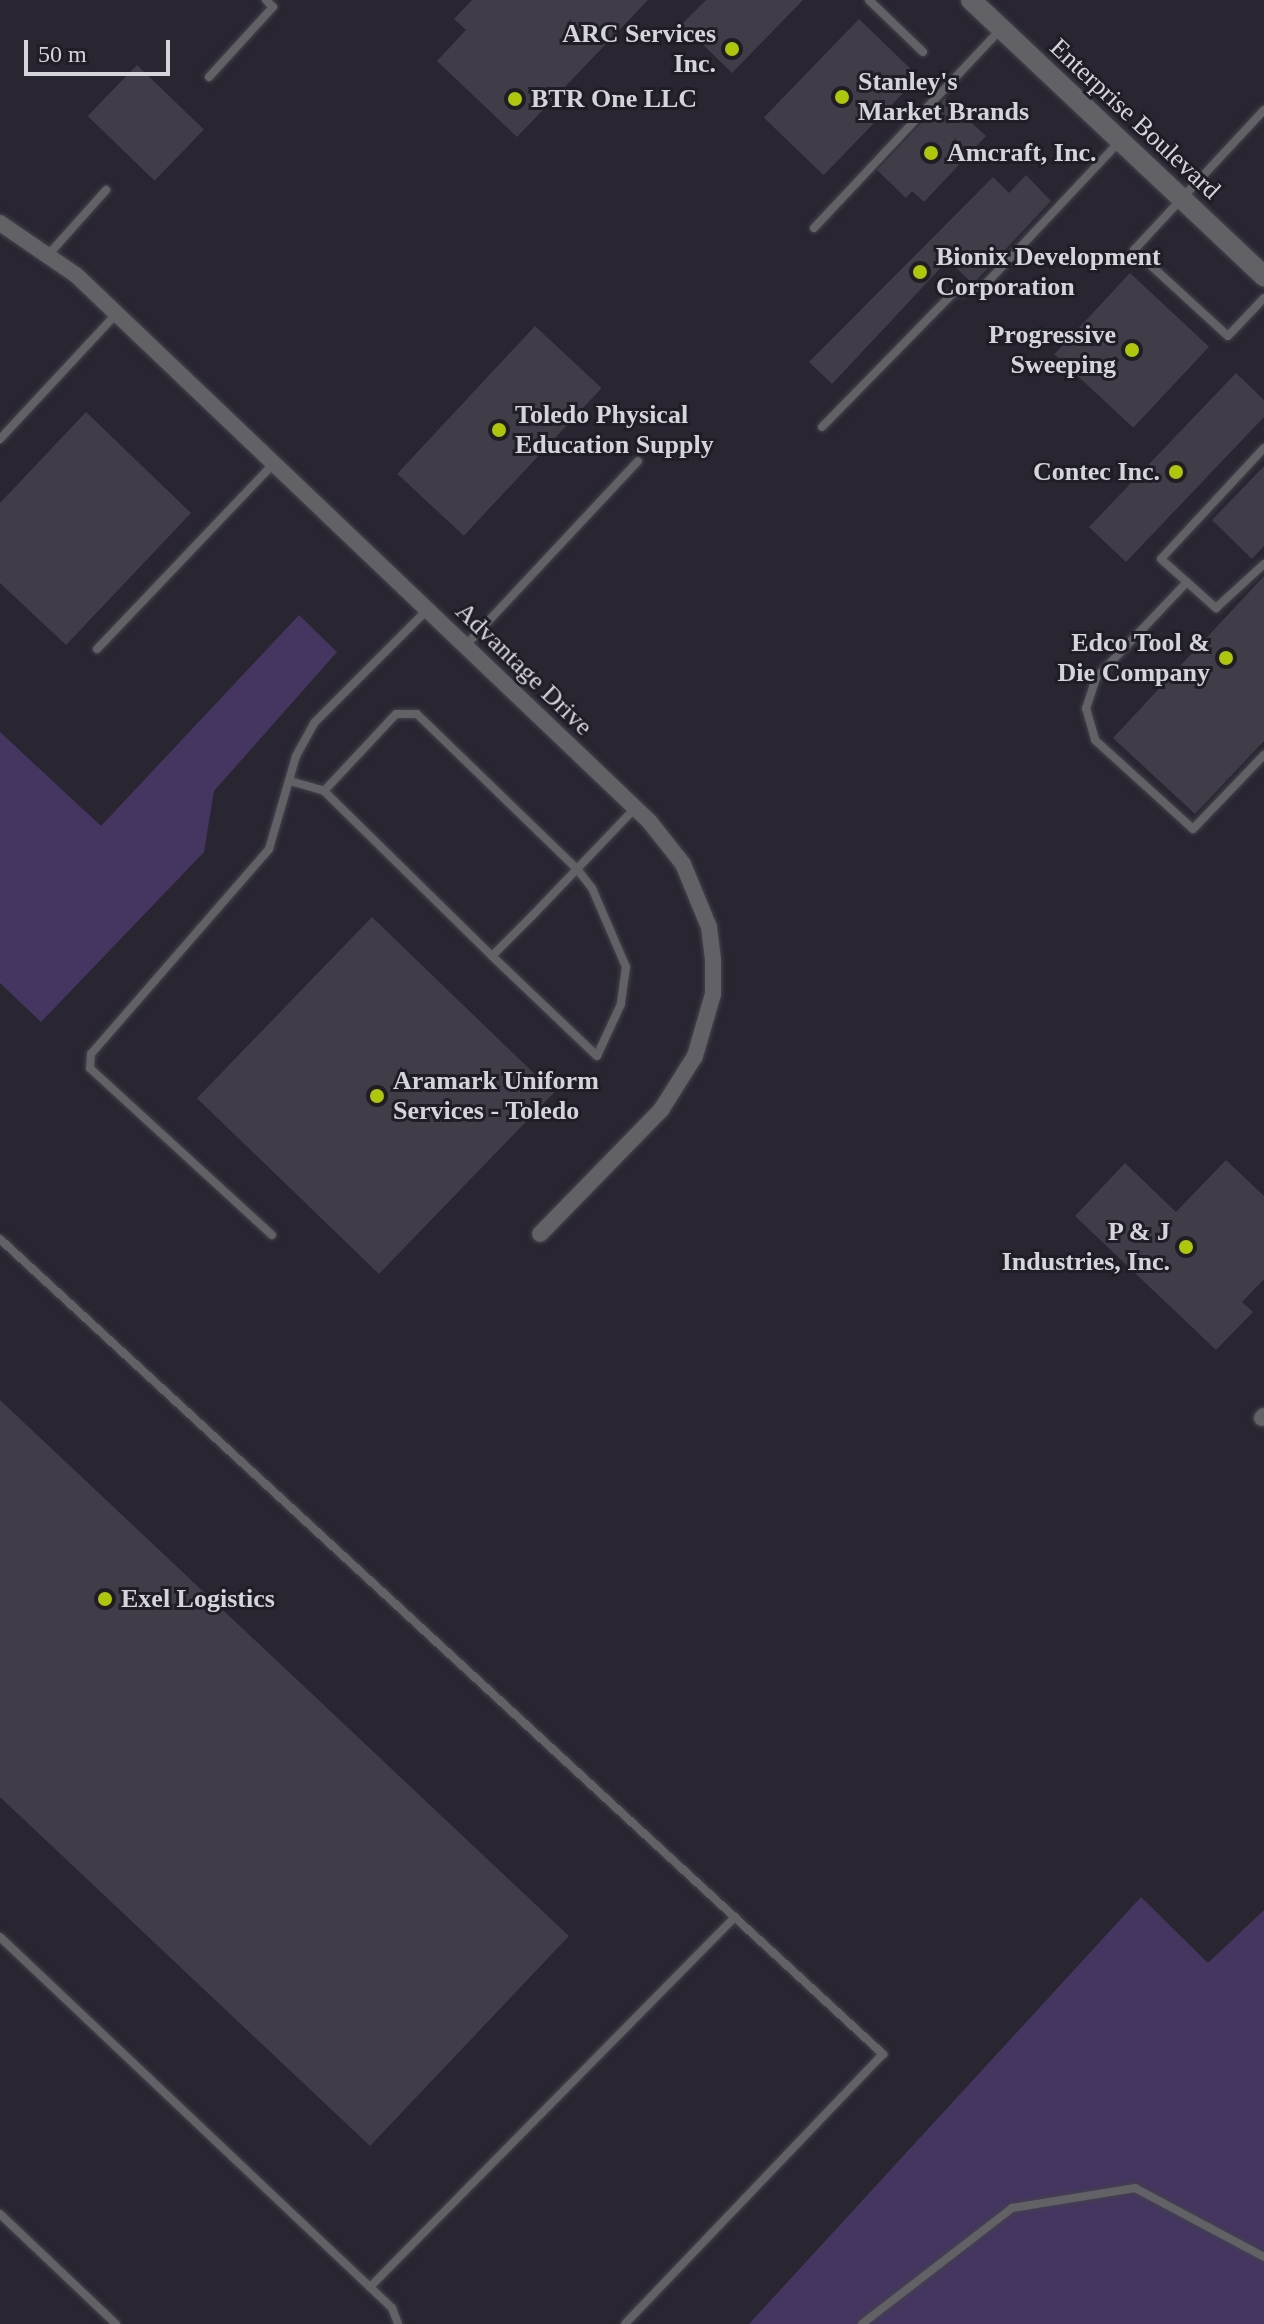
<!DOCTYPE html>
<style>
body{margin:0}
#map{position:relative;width:1264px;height:2324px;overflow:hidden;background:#292631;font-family:Georgia,serif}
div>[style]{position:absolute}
.green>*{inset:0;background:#443660}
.building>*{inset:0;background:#403d48;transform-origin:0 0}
.roads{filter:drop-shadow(0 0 2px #45424c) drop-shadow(0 0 2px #45424c)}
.service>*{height:8px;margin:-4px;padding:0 4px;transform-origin:4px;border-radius:4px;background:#626166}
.minor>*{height:16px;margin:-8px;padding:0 8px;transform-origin:8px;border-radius:8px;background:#626166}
.tertiary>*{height:20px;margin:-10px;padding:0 10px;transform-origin:10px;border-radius:10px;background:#626166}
.dots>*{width:22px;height:22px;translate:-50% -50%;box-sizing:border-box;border:4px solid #201d27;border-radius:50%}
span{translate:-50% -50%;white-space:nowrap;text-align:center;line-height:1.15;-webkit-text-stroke:6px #201d27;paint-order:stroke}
.poi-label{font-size:26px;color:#d6d4db;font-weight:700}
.right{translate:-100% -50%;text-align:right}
.left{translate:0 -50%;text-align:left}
.street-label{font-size:26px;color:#d6d4db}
.scale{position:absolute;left:24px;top:40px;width:146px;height:36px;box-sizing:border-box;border:4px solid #d6d4db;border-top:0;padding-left:10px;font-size:24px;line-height:28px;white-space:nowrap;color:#d6d4db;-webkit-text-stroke:6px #201d27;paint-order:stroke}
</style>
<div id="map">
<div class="green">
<i style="clip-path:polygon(299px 615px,337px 652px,214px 791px,204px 852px,41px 1022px,0 983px,0 732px,101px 826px)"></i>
<i style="clip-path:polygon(1141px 1897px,1208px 1963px,1264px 1910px,1264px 2324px,749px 2324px)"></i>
</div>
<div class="building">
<i style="clip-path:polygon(472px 0,648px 0,517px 137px,437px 61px,466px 30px,454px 19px)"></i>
<i style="clip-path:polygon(706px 0,803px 0,732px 73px,682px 24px)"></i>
<i style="left:859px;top:19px;width:83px;height:137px;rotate:44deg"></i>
<i style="left:137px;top:65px;width:93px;height:71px;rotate:44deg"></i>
<i style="clip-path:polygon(945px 98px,986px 136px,924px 202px,912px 191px,906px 198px,877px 170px)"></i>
<i style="clip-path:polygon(1026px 175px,1051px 201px,973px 284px,948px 260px,832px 384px,809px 362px,993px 177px,1009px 193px)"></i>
<i style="left:1130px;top:273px;width:108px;height:111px;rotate:43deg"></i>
<i style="left:535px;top:326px;width:91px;height:202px;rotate:43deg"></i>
<i style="clip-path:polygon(1236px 373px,1264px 400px,1264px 417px,1126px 562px,1089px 527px)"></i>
<i style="clip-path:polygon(86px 412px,191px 513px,66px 645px,0 583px,0 503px)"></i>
<i style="clip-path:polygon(1264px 466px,1264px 546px,1252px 559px,1212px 520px)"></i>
<i style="clip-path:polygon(1264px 576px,1264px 741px,1195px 814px,1113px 738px)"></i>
<i style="left:372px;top:917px;width:253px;height:252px;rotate:44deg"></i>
<i style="clip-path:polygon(1226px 1160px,1264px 1196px,1264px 1279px,1242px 1302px,1253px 1312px,1216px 1350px,1075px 1216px,1125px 1163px,1176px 1212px)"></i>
<i style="clip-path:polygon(0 1400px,569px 1936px,370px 2146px,0 1797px)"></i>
</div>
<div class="roads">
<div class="service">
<i style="left:869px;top:0;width:75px;rotate:43.9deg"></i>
<i style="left:209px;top:77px;width:95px;rotate:-47.6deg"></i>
<i style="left:273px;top:7px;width:10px;rotate:-135deg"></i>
<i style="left:1264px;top:110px;width:191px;rotate:132.9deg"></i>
<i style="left:1134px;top:250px;width:127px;rotate:42.5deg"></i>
<i style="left:1228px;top:336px;width:52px;rotate:-46.5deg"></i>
<i style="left:814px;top:228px;width:273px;rotate:-46.8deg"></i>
<i style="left:49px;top:254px;width:86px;rotate:-48.3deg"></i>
<i style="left:822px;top:427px;width:187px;rotate:-45.6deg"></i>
<i style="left:953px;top:293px;width:28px;rotate:-8deg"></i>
<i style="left:981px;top:289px;width:203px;rotate:-46.8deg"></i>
<i style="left:0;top:439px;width:171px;rotate:-47.1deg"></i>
<i style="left:1264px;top:448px;width:151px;rotate:132.9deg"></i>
<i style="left:1161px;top:559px;width:74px;rotate:41.7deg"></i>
<i style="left:1216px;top:608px;width:65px;rotate:-42.5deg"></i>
<i style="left:1187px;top:582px;width:132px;rotate:133.5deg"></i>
<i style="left:1096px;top:678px;width:32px;rotate:108deg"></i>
<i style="left:1086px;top:708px;width:33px;rotate:74deg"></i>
<i style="left:1095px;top:740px;width:132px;rotate:42.2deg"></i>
<i style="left:1193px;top:829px;width:103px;rotate:-46.2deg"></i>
<i style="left:465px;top:646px;width:253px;rotate:-46.9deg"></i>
<i style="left:97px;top:649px;width:255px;rotate:-46.4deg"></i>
<i style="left:290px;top:781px;width:35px;rotate:16deg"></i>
<i style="left:492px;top:956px;width:235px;rotate:-135.5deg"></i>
<i style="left:324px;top:791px;width:105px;rotate:-46.9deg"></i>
<i style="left:396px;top:714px;width:21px"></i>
<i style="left:417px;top:714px;width:223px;rotate:44.1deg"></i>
<i style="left:577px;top:869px;width:24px;rotate:52deg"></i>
<i style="left:592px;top:888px;width:86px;rotate:66.7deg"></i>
<i style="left:626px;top:967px;width:37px;rotate:98deg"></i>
<i style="left:621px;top:1004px;width:57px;rotate:114.8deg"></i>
<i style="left:597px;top:1056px;width:145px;rotate:-136.4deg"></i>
<i style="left:492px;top:956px;width:57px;rotate:-45deg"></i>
<i style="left:532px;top:916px;width:65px;rotate:-46.2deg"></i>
<i style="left:577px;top:869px;width:84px;rotate:-46.4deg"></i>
<i style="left:272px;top:1235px;width:247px;rotate:-137.5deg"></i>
<i style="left:90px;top:1068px;width:14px;rotate:-86deg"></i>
<i style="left:91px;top:1054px;width:271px;rotate:-49deg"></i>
<i style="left:269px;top:849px;width:97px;rotate:-73.8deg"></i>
<i style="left:296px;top:756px;width:38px;rotate:-61deg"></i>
<i style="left:314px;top:723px;width:160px;rotate:-45deg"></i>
<i style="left:0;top:1239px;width:1202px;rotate:42.71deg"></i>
<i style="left:883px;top:2054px;width:373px;rotate:133.7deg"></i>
<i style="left:0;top:1937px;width:540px;rotate:43.42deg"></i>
<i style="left:392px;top:2308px;width:17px;rotate:69deg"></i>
<i style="left:0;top:2214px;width:160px;rotate:43.5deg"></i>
<i style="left:370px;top:2287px;width:520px;rotate:-45.39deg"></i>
<i style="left:862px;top:2324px;width:190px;rotate:-37.7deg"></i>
<i style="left:1012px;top:2208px;width:125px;rotate:-9.2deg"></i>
<i style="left:1135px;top:2188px;width:146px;rotate:28.1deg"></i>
</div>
<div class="minor">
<i style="left:0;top:223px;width:92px;rotate:34.4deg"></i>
<i style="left:76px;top:275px;width:791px;rotate:43.62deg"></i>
<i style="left:649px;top:821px;width:55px;rotate:51.7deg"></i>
<i style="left:683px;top:864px;width:68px;rotate:67.6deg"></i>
<i style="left:709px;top:927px;width:33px;rotate:83deg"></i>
<i style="left:713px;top:960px;width:34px;rotate:90deg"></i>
<i style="left:713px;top:994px;width:65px;rotate:106.2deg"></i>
<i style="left:695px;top:1056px;width:64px;rotate:122.2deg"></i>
<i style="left:661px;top:1110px;width:173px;rotate:134.3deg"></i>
<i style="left:1262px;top:1418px;width:3px;rotate:-45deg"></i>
</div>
<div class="tertiary">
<i style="left:971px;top:0;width:403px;rotate:43.3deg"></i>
</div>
</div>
<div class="dots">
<i style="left:732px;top:49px;background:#aec60b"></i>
<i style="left:842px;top:97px;background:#aec60b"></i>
<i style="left:515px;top:99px;background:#aec60b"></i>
<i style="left:931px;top:153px;background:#aec60b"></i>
<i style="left:920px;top:272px;background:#aec60b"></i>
<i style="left:1132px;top:350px;background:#aec60b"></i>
<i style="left:499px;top:430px;background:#aec60b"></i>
<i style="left:1176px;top:472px;background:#aec60b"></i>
<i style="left:1226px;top:658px;background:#aec60b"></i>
<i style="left:377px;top:1096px;background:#aec60b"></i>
<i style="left:1186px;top:1247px;background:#aec60b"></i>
<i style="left:105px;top:1599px;background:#aec60b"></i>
</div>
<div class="poi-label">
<span class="right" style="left:716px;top:49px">ARC Services<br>Inc.</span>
<span class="left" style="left:858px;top:97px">Stanley's<br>Market Brands</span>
<span class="left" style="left:531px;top:99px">BTR One LLC</span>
<span class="left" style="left:947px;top:153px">Amcraft, Inc.</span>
<span class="left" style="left:936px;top:272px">Bionix Development<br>Corporation</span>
<span class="right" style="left:1116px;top:350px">Progressive<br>Sweeping</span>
<span class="left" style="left:515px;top:430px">Toledo Physical<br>Education Supply</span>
<span class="right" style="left:1160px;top:472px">Contec Inc.</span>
<span class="right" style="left:1210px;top:658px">Edco Tool &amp;<br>Die Company</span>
<span class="left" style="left:393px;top:1096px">Aramark Uniform<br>Services - Toledo</span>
<span class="right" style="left:1170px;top:1247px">P &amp; J<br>Industries, Inc.</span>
<span class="left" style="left:121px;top:1599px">Exel Logistics</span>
</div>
<div class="street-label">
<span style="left:1135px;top:119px;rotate:43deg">Enterprise Boulevard</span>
<span style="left:524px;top:669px;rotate:44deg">Advantage Drive</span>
</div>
<div class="scale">50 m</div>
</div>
